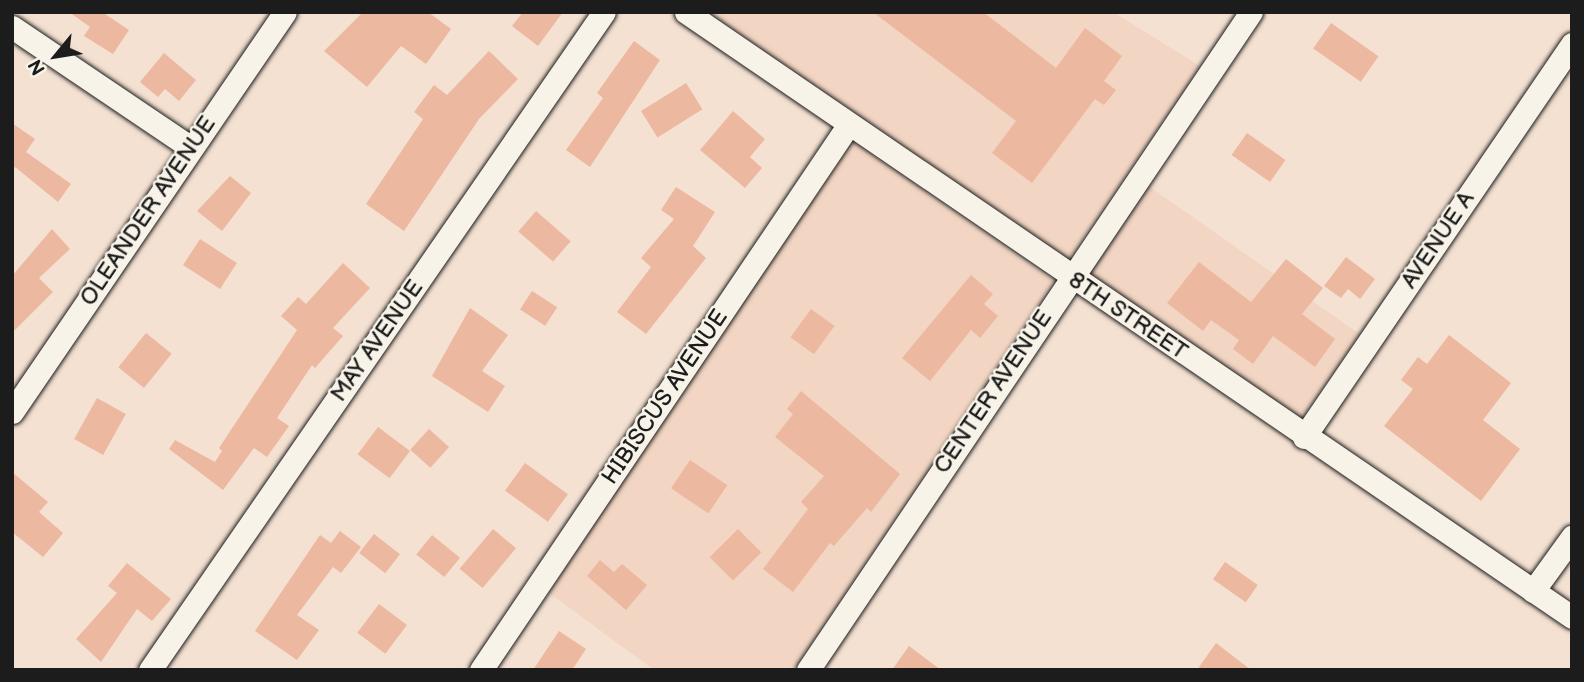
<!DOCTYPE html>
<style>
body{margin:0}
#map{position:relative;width:1584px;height:682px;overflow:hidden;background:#f4e1d2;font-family:"Balsamiq Sans",sans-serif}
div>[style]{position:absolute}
.built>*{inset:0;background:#f2d5c3;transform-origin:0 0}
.building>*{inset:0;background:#edb8a0;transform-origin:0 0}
.roads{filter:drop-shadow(0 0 2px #1c1c1c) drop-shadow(0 0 2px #1c1c1c)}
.minor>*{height:23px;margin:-11.5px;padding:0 11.5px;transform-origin:11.5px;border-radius:11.5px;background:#f7f3e8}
span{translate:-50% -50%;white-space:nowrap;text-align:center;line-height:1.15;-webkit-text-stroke:5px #f7f3e8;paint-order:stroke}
.street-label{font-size:23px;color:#1c1c1c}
.frame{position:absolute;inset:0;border:14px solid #1c1c1c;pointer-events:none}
.north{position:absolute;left:21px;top:21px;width:70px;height:70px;-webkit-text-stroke:5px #f7f3e8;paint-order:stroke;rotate:240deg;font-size:19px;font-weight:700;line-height:28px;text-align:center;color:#1c1c1c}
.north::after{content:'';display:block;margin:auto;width:24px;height:32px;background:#1c1c1c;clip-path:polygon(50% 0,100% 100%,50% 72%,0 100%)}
</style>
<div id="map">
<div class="built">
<i style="clip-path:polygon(708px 12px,1113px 12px,1200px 66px,1068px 259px)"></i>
<i style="clip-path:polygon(852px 141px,1053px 281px,793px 670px,654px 670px,548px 592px)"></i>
<i style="left:1147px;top:185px;width:260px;height:107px;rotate:35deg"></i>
</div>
<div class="building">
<i style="clip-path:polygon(69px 12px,102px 12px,129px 30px,113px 54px,84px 36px,90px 27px)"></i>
<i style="clip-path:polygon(363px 12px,428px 12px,451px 29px,426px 64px,401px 46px,367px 87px,324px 51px)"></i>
<i style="clip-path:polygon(523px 12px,563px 12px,538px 46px,512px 26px)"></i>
<i style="clip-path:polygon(873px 12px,983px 12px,1056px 68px,1085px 28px,1122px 56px,1104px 81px,1116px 90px,1104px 105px,1095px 99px,1032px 183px,992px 153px,1016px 121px)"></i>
<i style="left:1331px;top:23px;width:58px;height:31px;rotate:35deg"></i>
<i style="clip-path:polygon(634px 41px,660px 60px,590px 167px,566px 150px,603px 98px,597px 93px)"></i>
<i style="clip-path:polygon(489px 51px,518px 79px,479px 119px,404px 231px,366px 204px,423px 119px,414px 112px,434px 85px,447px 95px)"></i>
<i style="clip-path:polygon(164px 53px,196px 80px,179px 101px,165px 89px,158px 97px,140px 82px)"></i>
<i style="left:686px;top:83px;width:31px;height:53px;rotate:58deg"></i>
<i style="clip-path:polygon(733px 111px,765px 139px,750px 157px,762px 168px,745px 188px,700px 150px)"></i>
<i style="clip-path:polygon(12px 123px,35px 139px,26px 152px,71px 184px,58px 202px,15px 167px,12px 171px)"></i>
<i style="left:1247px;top:133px;width:47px;height:27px;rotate:35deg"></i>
<i style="clip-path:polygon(230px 176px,251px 193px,222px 231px,197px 211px)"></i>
<i style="clip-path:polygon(676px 187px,715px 212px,693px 246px,706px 258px,646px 334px,617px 312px,651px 267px,641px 258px,674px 219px,661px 210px)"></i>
<i style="left:536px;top:211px;width:46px;height:27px;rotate:41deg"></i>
<i style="clip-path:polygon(52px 229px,70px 249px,39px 278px,53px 292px,12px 333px,12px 276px)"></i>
<i style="left:200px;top:239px;width:44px;height:31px;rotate:33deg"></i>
<i style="clip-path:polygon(1346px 257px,1375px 279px,1360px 299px,1348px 289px,1341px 298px,1324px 286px)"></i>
<i style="clip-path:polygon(1286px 259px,1323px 288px,1302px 314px,1335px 339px,1315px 367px,1273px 336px,1253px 364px,1233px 349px,1239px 340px,1211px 320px,1203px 331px,1167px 303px,1199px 262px,1251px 302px)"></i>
<i style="clip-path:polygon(343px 263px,370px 288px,333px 328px,343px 336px,315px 368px,312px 365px,277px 418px,289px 426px,267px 457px,254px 448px,223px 490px,169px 449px,175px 440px,215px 462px,222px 451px,219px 448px,297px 330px,281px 316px,298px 297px,306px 304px)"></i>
<i style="clip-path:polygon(971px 275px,993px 294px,984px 304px,998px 316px,980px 338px,971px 330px,930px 381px,902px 358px)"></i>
<i style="left:532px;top:291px;width:30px;height:22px;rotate:33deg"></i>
<i style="clip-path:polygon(470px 308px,508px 335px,482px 371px,505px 386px,488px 412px,432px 376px)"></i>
<i style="left:811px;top:309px;width:29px;height:35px;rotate:36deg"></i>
<i style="left:146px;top:333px;width:33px;height:44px;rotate:39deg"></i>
<i style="clip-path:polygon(1449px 335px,1511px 383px,1483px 420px,1520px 449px,1481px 501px,1384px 426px,1413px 389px,1401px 380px,1418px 357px,1427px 364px)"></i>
<i style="clip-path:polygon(801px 391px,900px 474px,871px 512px,867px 508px,834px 546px,830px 543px,793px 592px,763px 569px,808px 509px,801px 502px,824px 476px,775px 437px,793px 414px,787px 409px)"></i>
<i style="left:97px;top:398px;width:33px;height:47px;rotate:29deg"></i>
<i style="left:378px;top:427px;width:40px;height:34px;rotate:37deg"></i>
<i style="left:429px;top:429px;width:27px;height:28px;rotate:42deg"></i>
<i style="left:690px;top:460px;width:45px;height:34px;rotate:34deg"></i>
<i style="left:525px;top:463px;width:53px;height:34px;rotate:36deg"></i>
<i style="clip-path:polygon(12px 472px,48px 502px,39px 512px,63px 533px,43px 557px,12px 532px)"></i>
<i style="left:493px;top:529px;width:30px;height:52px;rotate:40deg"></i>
<i style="left:738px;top:529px;width:33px;height:40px;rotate:45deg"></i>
<i style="clip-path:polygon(340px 531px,361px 547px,341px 573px,333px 567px,297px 615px,319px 630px,297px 660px,255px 631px,320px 535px,331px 543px)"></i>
<i style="left:374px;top:534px;width:33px;height:24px;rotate:38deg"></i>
<i style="left:432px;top:535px;width:36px;height:25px;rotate:39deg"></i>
<i style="clip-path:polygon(600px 560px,614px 572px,622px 564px,647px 585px,626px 610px,587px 576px)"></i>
<i style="left:1225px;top:562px;width:40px;height:21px;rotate:35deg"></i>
<i style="clip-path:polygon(127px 563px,171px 599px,152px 621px,137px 609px,101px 662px,76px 639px,117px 593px,108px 586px)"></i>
<i style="left:379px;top:604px;width:35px;height:36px;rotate:37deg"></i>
<i style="clip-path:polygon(559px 631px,586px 649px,572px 670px,533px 670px)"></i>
<i style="clip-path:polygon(1216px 643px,1251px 670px,1197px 670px)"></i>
<i style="clip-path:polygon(909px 646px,941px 670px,892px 670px)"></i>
</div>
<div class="roads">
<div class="minor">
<i style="left:686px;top:12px;width:1073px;rotate:34.33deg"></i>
<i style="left:12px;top:27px;width:215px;rotate:34deg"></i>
<i style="left:12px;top:412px;width:484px;rotate:-55.7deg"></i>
<i style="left:1304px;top:437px;width:476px;rotate:-55.7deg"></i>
<i style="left:1533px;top:591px;width:67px;rotate:-54.2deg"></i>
<i style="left:150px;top:670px;width:799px;rotate:-55.4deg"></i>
<i style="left:481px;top:670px;width:658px;rotate:-56.02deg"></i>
<i style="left:808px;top:670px;width:793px;rotate:-56.05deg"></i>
</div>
</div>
<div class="street-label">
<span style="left:148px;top:211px;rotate:-56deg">OLEANDER AVENUE</span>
<span style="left:1438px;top:240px;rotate:-56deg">AVENUE A</span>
<span style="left:1128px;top:316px;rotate:34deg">8TH STREET</span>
<span style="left:377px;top:341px;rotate:-55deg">MAY AVENUE</span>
<span style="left:993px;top:392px;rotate:-56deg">CENTER AVENUE</span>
<span style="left:665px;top:397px;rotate:-56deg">HIBISCUS AVENUE</span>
</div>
<div class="frame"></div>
<div class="north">N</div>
</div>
